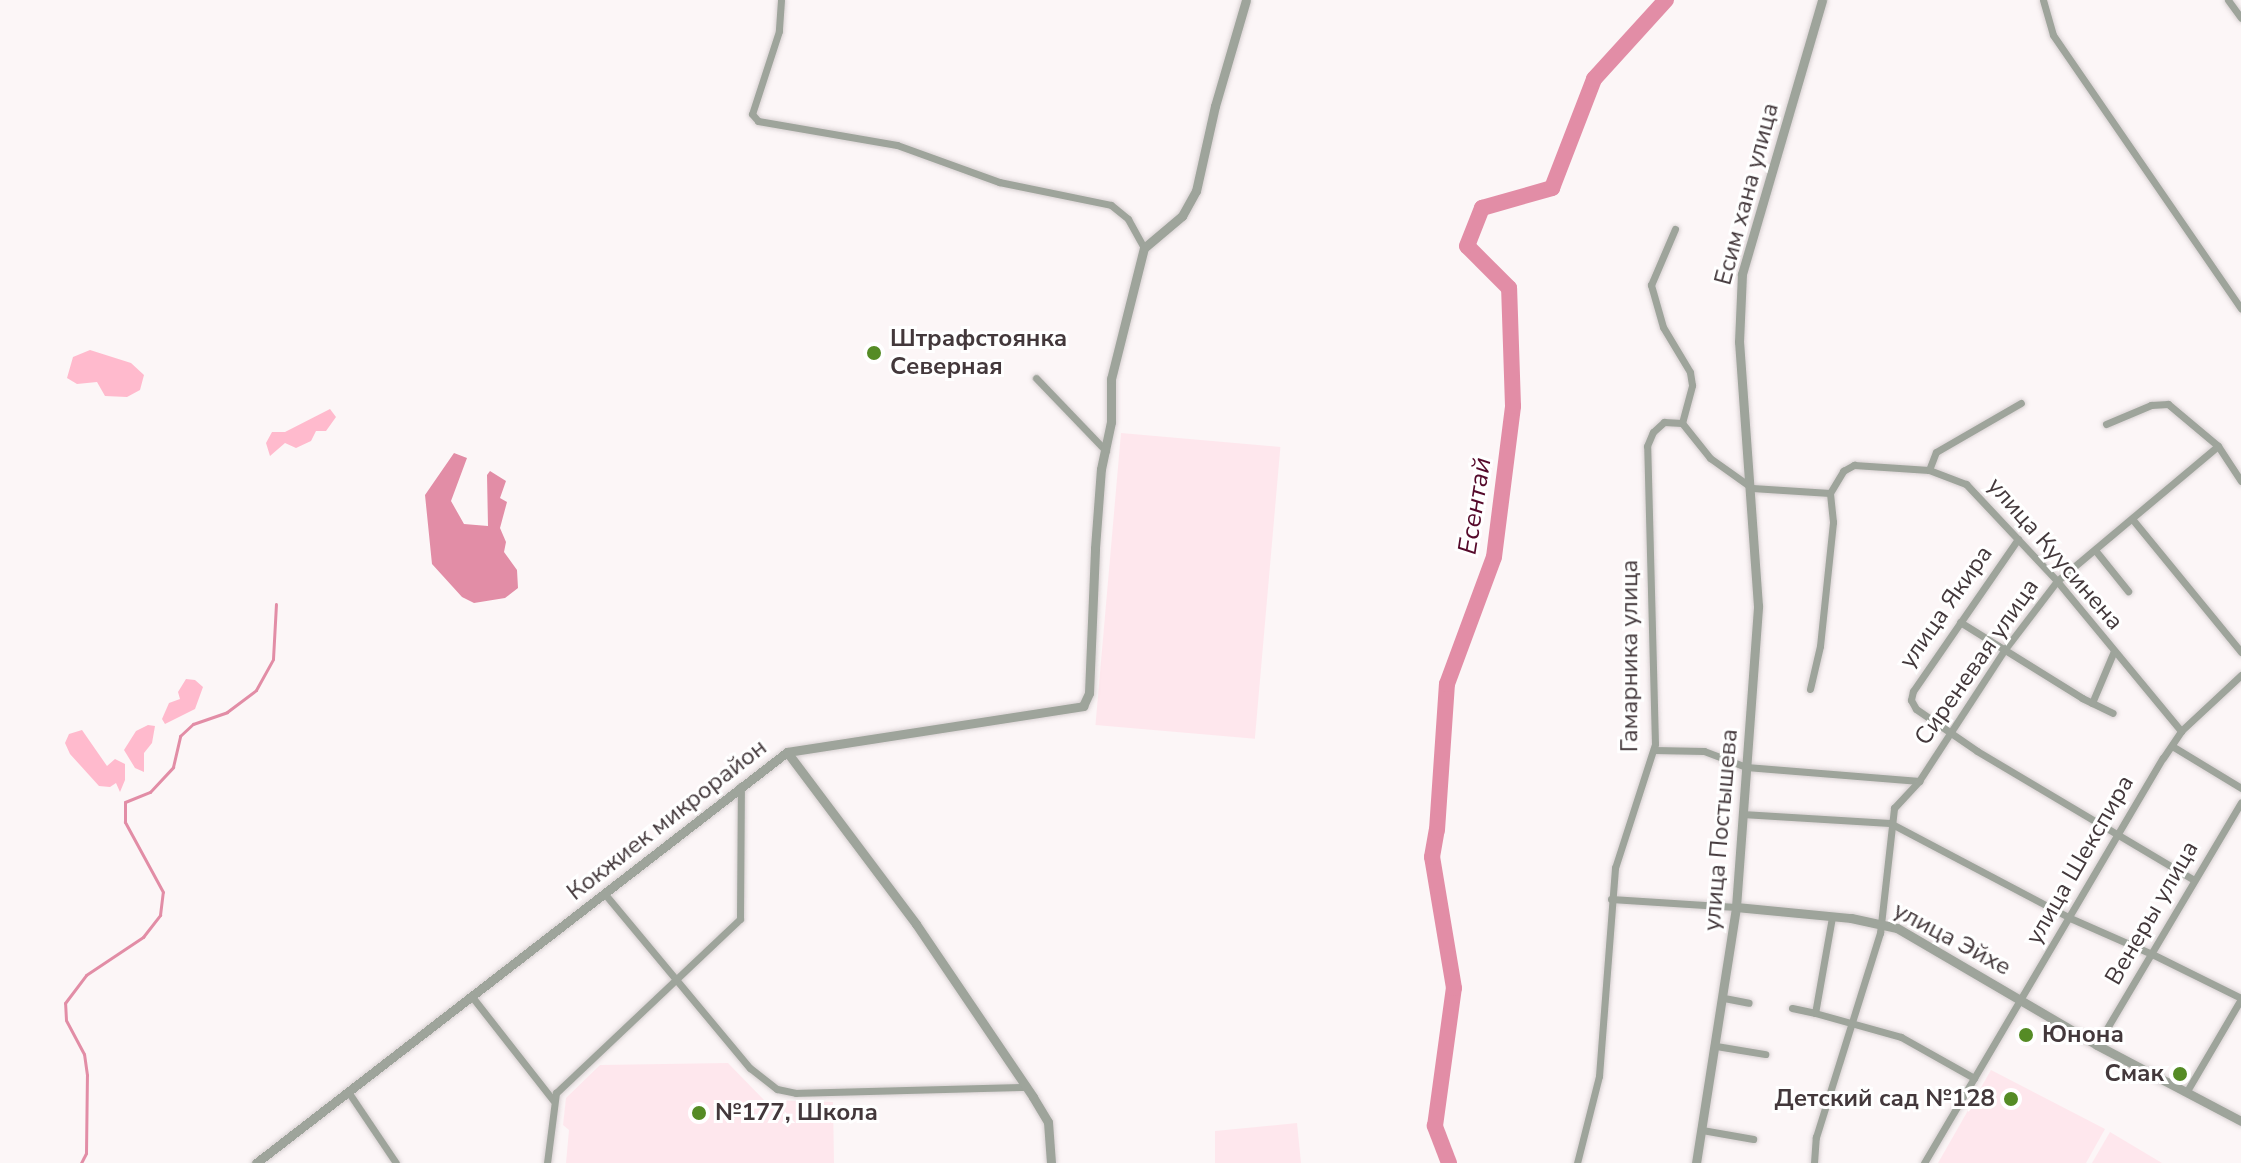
<!DOCTYPE html>
<meta charset="utf-8">
<style>
body{margin:0}
#map{position:relative;width:2241px;height:1163px;overflow:hidden;background:#fcf6f7;font-family:"Nunito Sans",sans-serif}
div>[style]{position:absolute}
.built>*{inset:0;background:#fee7ed;transform-origin:0 0}
.green>*{inset:0;background:#ffbacd}
.water>*{inset:0;background:#e28da6}
.stream>*{height:3px;margin:-1.5px;padding:0 1.5px;transform-origin:1.5px;border-radius:1.5px;background:#e28da6}
.river>*{height:16px;margin:-8px;padding:0 8px;transform-origin:8px;border-radius:8px;background:#e28da6}
.roads{filter:drop-shadow(0 0 2px #d7d0d1) drop-shadow(0 0 2px #d7d0d1)}
.minor>*{height:7px;margin:-3.5px;padding:0 3.5px;transform-origin:3.5px;border-radius:3.5px;background:#9ea49b}
.tertiary>*{height:9px;margin:-4.5px;padding:0 4.5px;transform-origin:4.5px;border-radius:4.5px;background:#9ea49b}
.dots>*{width:22px;height:22px;translate:-50% -50%;box-sizing:border-box;border:4px solid #fff;border-radius:50%}
span{translate:-50% -50%;white-space:nowrap;text-align:center;line-height:1.15;-webkit-text-stroke:6px #fff;paint-order:stroke}
.street-label{font-size:24px;color:#43383b}
.poi-label{font-size:24px;color:#43383b;font-weight:700}
.left{translate:0 -50%;text-align:left}
.right{translate:-100% -50%;text-align:right}
.water-label{font-size:26px;color:#55092a;font-style:italic}
</style>
<div id="map">
<div class="built">
<i style="left:1121px;top:433px;width:160px;height:293px;rotate:5deg"></i>
<i style="clip-path:polygon(728px 1063px,764px 1100px,833px 1102px,834px 1163px,566px 1163px,569px 1130px,563px 1125px,566px 1098px,600px 1065px)"></i>
<i style="clip-path:polygon(1991px 1070px,2105px 1129px,2086px 1163px,1938px 1163px)"></i>
<i style="clip-path:polygon(1297px 1123px,1301px 1163px,1215px 1163px,1215px 1131px)"></i>
<i style="clip-path:polygon(2110px 1132px,2162px 1163px,2092px 1163px)"></i>
</div>
<div class="green">
<i style="clip-path:polygon(90px 350px,131px 363px,144px 375px,140px 390px,127px 397px,105px 396px,97px 382px,77px 384px,67px 378px,73px 357px)"></i>
<i style="clip-path:polygon(330px 409px,336px 417px,326px 431px,316px 431px,311px 441px,296px 448px,285px 443px,270px 456px,266px 443px,272px 432px,285px 432px)"></i>
<i style="clip-path:polygon(186px 679px,195px 680px,203px 687px,195px 709px,165px 724px,162px 719px,169px 703px,180px 699px,178px 692px)"></i>
<i style="clip-path:polygon(148px 725px,155px 726px,152px 743px,144px 753px,144px 772px,135px 768px,124px 750px,136px 731px)"></i>
<i style="clip-path:polygon(82px 730px,107px 766px,115px 759px,125px 764px,125px 780px,120px 792px,116px 783px,110px 787px,99px 786px,70px 754px,65px 743px,69px 734px)"></i>
</div>
<div class="water">
<i style="clip-path:polygon(454px 453px,467px 458px,451px 501px,464px 524px,488px 526px,487px 475px,490px 471px,506px 481px,500px 498px,507px 502px,500px 528px,506px 542px,504px 552px,517px 570px,518px 588px,505px 598px,474px 603px,462px 597px,432px 564px,425px 495px)"></i>
</div>
<div class="stream">
<i style="left:81px;top:1163px;width:11px;rotate:-63deg"></i>
<i style="left:86px;top:1153px;width:78px;rotate:-89.3deg"></i>
<i style="left:87px;top:1075px;width:21px;rotate:-98deg"></i>
<i style="left:84px;top:1054px;width:38px;rotate:-118deg"></i>
<i style="left:66px;top:1020px;width:17px;rotate:-93deg"></i>
<i style="left:65px;top:1003px;width:35px;rotate:-53deg"></i>
<i style="left:86px;top:975px;width:69px;rotate:-33.7deg"></i>
<i style="left:143px;top:937px;width:28px;rotate:-52deg"></i>
<i style="left:160px;top:915px;width:23px;rotate:-83deg"></i>
<i style="left:163px;top:892px;width:80px;rotate:-118.5deg"></i>
<i style="left:125px;top:822px;width:20px;rotate:-90deg"></i>
<i style="left:125px;top:802px;width:27px;rotate:-22deg"></i>
<i style="left:150px;top:792px;width:34px;rotate:-47deg"></i>
<i style="left:173px;top:767px;width:32px;rotate:-77deg"></i>
<i style="left:180px;top:736px;width:18px;rotate:-43deg"></i>
<i style="left:193px;top:724px;width:36px;rotate:-19deg"></i>
<i style="left:227px;top:712px;width:36px;rotate:-37deg"></i>
<i style="left:256px;top:690px;width:35px;rotate:-61deg"></i>
<i style="left:273px;top:659px;width:55px;rotate:-86.9deg"></i>
</div>
<div class="river">
<i style="left:1449px;top:1163px;width:40px;rotate:-111deg"></i>
<i style="left:1435px;top:1126px;width:139px;rotate:-82.2deg"></i>
<i style="left:1454px;top:988px;width:133px;rotate:-99.5deg"></i>
<i style="left:1432px;top:857px;width:27px;rotate:-80deg"></i>
<i style="left:1437px;top:830px;width:146px;rotate:-86.1deg"></i>
<i style="left:1447px;top:684px;width:135px;rotate:-69.7deg"></i>
<i style="left:1494px;top:557px;width:152px;rotate:-82.8deg"></i>
<i style="left:1513px;top:406px;width:118px;rotate:-91.9deg"></i>
<i style="left:1509px;top:288px;width:59px;rotate:-135deg"></i>
<i style="left:1467px;top:246px;width:41px;rotate:-68.5deg"></i>
<i style="left:1482px;top:208px;width:73px;rotate:-15.9deg"></i>
<i style="left:1552px;top:188px;width:117px;rotate:-68.9deg"></i>
<i style="left:1594px;top:79px;width:107px;rotate:-47.7deg"></i>
</div>
<div class="roads">
<div class="minor">
<i style="left:781px;top:0;width:31px;rotate:94deg"></i>
<i style="left:779px;top:31px;width:87px;rotate:108deg"></i>
<i style="left:752px;top:114px;width:9px;rotate:49deg"></i>
<i style="left:758px;top:121px;width:141px;rotate:9.8deg"></i>
<i style="left:897px;top:145px;width:109px;rotate:19.9deg"></i>
<i style="left:999px;top:182px;width:114px;rotate:11.6deg"></i>
<i style="left:1111px;top:205px;width:22px;rotate:39deg"></i>
<i style="left:1128px;top:219px;width:33px;rotate:61deg"></i>
<i style="left:2043px;top:0;width:36px;rotate:74deg"></i>
<i style="left:2053px;top:35px;width:332px;rotate:55.5deg"></i>
<i style="left:2228px;top:0;width:22px;rotate:54deg"></i>
<i style="left:1036px;top:378px;width:101px;rotate:46.2deg"></i>
<i style="left:1682px;top:423px;width:45px;rotate:51.3deg"></i>
<i style="left:1710px;top:458px;width:52px;rotate:35.5deg"></i>
<i style="left:1752px;top:488px;width:78px;rotate:3.7deg"></i>
<i style="left:1830px;top:493px;width:26px;rotate:-59deg"></i>
<i style="left:1843px;top:471px;width:13px;rotate:-29deg"></i>
<i style="left:1854px;top:465px;width:75px;rotate:3.8deg"></i>
<i style="left:1929px;top:470px;width:40px;rotate:21deg"></i>
<i style="left:1966px;top:484px;width:133px;rotate:46.8deg"></i>
<i style="left:2057px;top:581px;width:195px;rotate:50.4deg"></i>
<i style="left:2106px;top:424px;width:49px;rotate:-22.9deg"></i>
<i style="left:2151px;top:405px;width:17px;rotate:-3deg"></i>
<i style="left:2168px;top:404px;width:65px;rotate:40deg"></i>
<i style="left:2218px;top:446px;width:42px;rotate:56.7deg"></i>
<i style="left:1929px;top:470px;width:19px;rotate:-69deg"></i>
<i style="left:1936px;top:452px;width:98px;rotate:-30deg"></i>
<i style="left:2133px;top:520px;width:171px;rotate:50.7deg"></i>
<i style="left:2018px;top:539px;width:185px;rotate:124.6deg"></i>
<i style="left:1913px;top:691px;width:9px;rotate:103deg"></i>
<i style="left:1911px;top:700px;width:10px;rotate:61deg"></i>
<i style="left:1916px;top:709px;width:74px;rotate:34.5deg"></i>
<i style="left:1977px;top:751px;width:252px;rotate:30.7deg"></i>
<i style="left:2095px;top:550px;width:53px;rotate:51.2deg"></i>
<i style="left:1960px;top:622px;width:144px;rotate:31.9deg"></i>
<i style="left:2082px;top:698px;width:34px;rotate:26deg"></i>
<i style="left:1810px;top:689px;width:44px;rotate:-76.9deg"></i>
<i style="left:1820px;top:646px;width:125px;rotate:-84deg"></i>
<i style="left:1833px;top:522px;width:29px;rotate:-96deg"></i>
<i style="left:2092px;top:703px;width:56px;rotate:-67.1deg"></i>
<i style="left:2172px;top:746px;width:81px;rotate:31.3deg"></i>
<i style="left:1654px;top:750px;width:50px;rotate:1.1deg"></i>
<i style="left:1704px;top:751px;width:45px;rotate:20.9deg"></i>
<i style="left:1746px;top:767px;width:174px;rotate:4.6deg"></i>
<i style="left:1742px;top:814px;width:148px;rotate:3.5deg"></i>
<i style="left:1890px;top:823px;width:204px;rotate:27.8deg"></i>
<i style="left:2070px;top:918px;width:90px;rotate:23.7deg"></i>
<i style="left:2152px;top:954px;width:99px;rotate:26.3deg"></i>
<i style="left:604px;top:893px;width:228px;rotate:50.2deg"></i>
<i style="left:750px;top:1068px;width:34px;rotate:38deg"></i>
<i style="left:777px;top:1089px;width:19px;rotate:12deg"></i>
<i style="left:796px;top:1093px;width:231px;rotate:-1.5deg"></i>
<i style="left:1611px;top:899px;width:125px;rotate:3.7deg"></i>
<i style="left:1832px;top:917px;width:97px;rotate:100deg"></i>
<i style="left:1815px;top:1013px;width:89px;rotate:15.6deg"></i>
<i style="left:1901px;top:1037px;width:84px;rotate:29.3deg"></i>
<i style="left:473px;top:998px;width:130px;rotate:51.9deg"></i>
<i style="left:1724px;top:998px;width:25px;rotate:11deg"></i>
<i style="left:1792px;top:1008px;width:24px;rotate:12deg"></i>
<i style="left:2097px;top:1045px;width:282px;rotate:-59.3deg"></i>
<i style="left:1716px;top:1046px;width:50px;rotate:9.3deg"></i>
<i style="left:2187px;top:1091px;width:107px;rotate:-59.6deg"></i>
<i style="left:349px;top:1093px;width:84px;rotate:56.1deg"></i>
<i style="left:1702px;top:1130px;width:52px;rotate:10deg"></i>
<i style="left:547px;top:1163px;width:71px;rotate:-82.7deg"></i>
<i style="left:556px;top:1093px;width:253px;rotate:-43.4deg"></i>
<i style="left:740px;top:919px;width:133px;rotate:-89.6deg"></i>
<i style="left:1577px;top:1163px;width:90px;rotate:-75.8deg"></i>
<i style="left:1599px;top:1076px;width:209px;rotate:-85.6deg"></i>
<i style="left:1615px;top:868px;width:130px;rotate:-72.1deg"></i>
<i style="left:1655px;top:744px;width:298px;rotate:-91.5deg"></i>
<i style="left:1647px;top:446px;width:15px;rotate:-67deg"></i>
<i style="left:1653px;top:432px;width:15px;rotate:-42deg"></i>
<i style="left:1664px;top:422px;width:18px;rotate:3deg"></i>
<i style="left:1682px;top:423px;width:39px;rotate:-75deg"></i>
<i style="left:1692px;top:385px;width:13px;rotate:-99deg"></i>
<i style="left:1690px;top:372px;width:52px;rotate:-121deg"></i>
<i style="left:1663px;top:327px;width:44px;rotate:-105.9deg"></i>
<i style="left:1651px;top:285px;width:61px;rotate:-66.8deg"></i>
<i style="left:1814px;top:1163px;width:26px;rotate:-86deg"></i>
<i style="left:1816px;top:1137px;width:214px;rotate:-72.6deg"></i>
<i style="left:1880px;top:933px;width:126px;rotate:-83.6deg"></i>
<i style="left:1894px;top:808px;width:37px;rotate:-47deg"></i>
<i style="left:1919px;top:781px;width:158px;rotate:-56.9deg"></i>
<i style="left:2005px;top:649px;width:86px;rotate:-52.6deg"></i>
<i style="left:2057px;top:581px;width:210px;rotate:-40deg"></i>
<i style="left:1924px;top:1163px;width:470px;rotate:-59.5deg"></i>
<i style="left:2163px;top:758px;width:32px;rotate:-56deg"></i>
<i style="left:2181px;top:731px;width:82px;rotate:-43deg"></i>
</div>
<div class="tertiary">
<i style="left:787px;top:752px;width:215px;rotate:53.1deg"></i>
<i style="left:916px;top:924px;width:209px;rotate:55.9deg"></i>
<i style="left:1033px;top:1097px;width:29px;rotate:59deg"></i>
<i style="left:1048px;top:1122px;width:41px;rotate:85.8deg"></i>
<i style="left:1736px;top:907px;width:116px;rotate:5.5deg"></i>
<i style="left:1851px;top:918px;width:47px;rotate:12.3deg"></i>
<i style="left:1897px;top:928px;width:232px;rotate:30.3deg"></i>
<i style="left:2097px;top:1045px;width:163px;rotate:27.8deg"></i>
<i style="left:256px;top:1163px;width:671px;rotate:-37.74deg"></i>
<i style="left:787px;top:752px;width:300px;rotate:-8.8deg"></i>
<i style="left:1083px;top:706px;width:14px;rotate:-65deg"></i>
<i style="left:1089px;top:693px;width:145px;rotate:-87.6deg"></i>
<i style="left:1095px;top:548px;width:79px;rotate:-85.7deg"></i>
<i style="left:1101px;top:469px;width:48px;rotate:-78deg"></i>
<i style="left:1111px;top:422px;width:43px;rotate:-90deg"></i>
<i style="left:1111px;top:379px;width:135px;rotate:-75.9deg"></i>
<i style="left:1144px;top:248px;width:50px;rotate:-40.1deg"></i>
<i style="left:1182px;top:216px;width:29px;rotate:-61deg"></i>
<i style="left:1196px;top:191px;width:87px;rotate:-77.4deg"></i>
<i style="left:1215px;top:106px;width:110px;rotate:-73.7deg"></i>
<i style="left:1696px;top:1163px;width:259px;rotate:-81.1deg"></i>
<i style="left:1736px;top:907px;width:302px;rotate:-85.8deg"></i>
<i style="left:1758px;top:606px;width:265px;rotate:-94.1deg"></i>
<i style="left:1739px;top:342px;width:68px;rotate:-87.5deg"></i>
<i style="left:1742px;top:274px;width:285px;rotate:-73.7deg"></i>
</div>
</div>
<div class="dots">
<i style="left:874px;top:353px;background:#558b25"></i>
<i style="left:2026px;top:1035px;background:#558b25"></i>
<i style="left:2180px;top:1074px;background:#558b25"></i>
<i style="left:2011px;top:1099px;background:#558b25"></i>
<i style="left:699px;top:1113px;background:#558b25"></i>
</div>
<div class="street-label">
<span style="left:1747px;top:194px;rotate:-75deg">Есим хана улица</span>
<span style="left:2055px;top:554px;rotate:49deg">улица Куусинена</span>
<span style="left:1946px;top:607px;rotate:-55deg">улица Якира</span>
<span style="left:1630px;top:656px;rotate:-90deg">Гамарника улица</span>
<span style="left:1977px;top:662px;rotate:-55deg">Сиреневая улица</span>
<span style="left:667px;top:820px;rotate:-38deg">Кокжиек микрорайон</span>
<span style="left:1721px;top:830px;rotate:-85deg">улица Постышева</span>
<span style="left:2080px;top:860px;rotate:-60deg">улица Шекспира</span>
<span style="left:2152px;top:913px;rotate:-60deg">Венеры улица</span>
<span style="left:1952px;top:939px;rotate:28deg">улица Эйхе</span>
</div>
<div class="poi-label">
<span class="left" style="left:890px;top:353px">Штрафстоянка<br>Северная</span>
<span class="left" style="left:2042px;top:1035px">Юнона</span>
<span class="right" style="left:2164px;top:1074px">Смак</span>
<span class="right" style="left:1995px;top:1099px">Детский сад №128</span>
<span class="left" style="left:715px;top:1113px">№177, Школа</span>
</div>
<div class="water-label">
<span style="left:1475px;top:506px;rotate:-81deg">Есентай</span>
</div>
</div>
